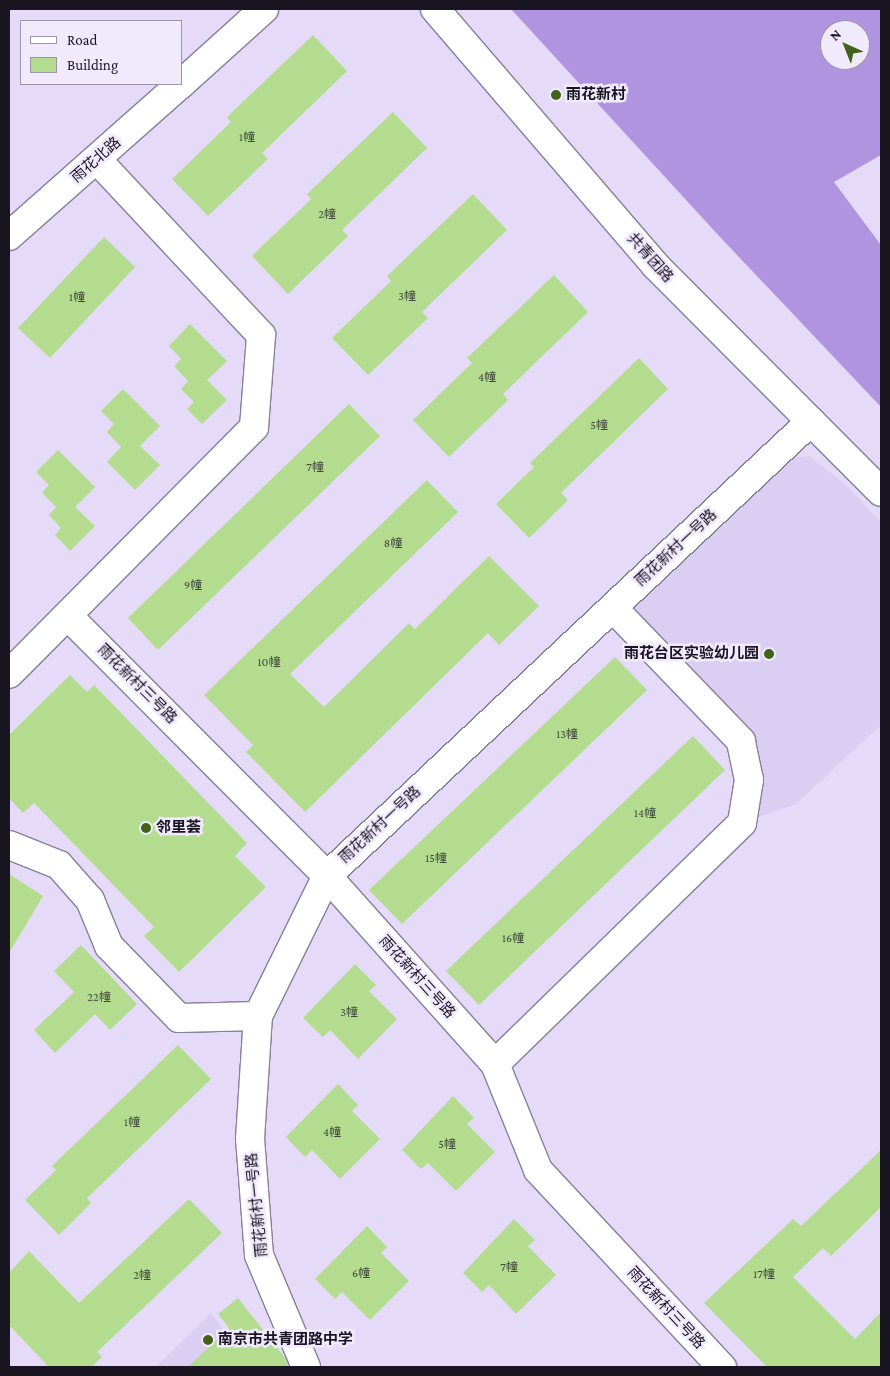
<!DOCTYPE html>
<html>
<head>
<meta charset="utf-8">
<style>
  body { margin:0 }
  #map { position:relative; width:890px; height:1376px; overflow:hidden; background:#e5dbf9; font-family:"Crimson Pro","Noto Sans SC",serif }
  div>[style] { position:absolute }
  .built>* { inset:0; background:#dbcef3 }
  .forest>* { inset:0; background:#b194e0 }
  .building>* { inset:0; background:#b3dc8e }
  .roads { filter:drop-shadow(1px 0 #887f9a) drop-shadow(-1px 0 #887f9a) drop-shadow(0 1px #887f9a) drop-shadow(0 -1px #887f9a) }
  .minor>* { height:28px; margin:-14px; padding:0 14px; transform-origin:14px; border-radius:14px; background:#fff }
  .tertiary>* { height:28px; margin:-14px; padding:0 14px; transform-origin:14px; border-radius:14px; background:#fff }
  .dots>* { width:14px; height:14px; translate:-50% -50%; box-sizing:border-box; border:2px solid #f1eafd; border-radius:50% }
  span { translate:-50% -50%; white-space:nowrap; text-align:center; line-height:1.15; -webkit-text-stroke:5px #f1eafd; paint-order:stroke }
  .number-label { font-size:12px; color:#40473c }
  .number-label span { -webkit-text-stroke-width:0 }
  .poi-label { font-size:15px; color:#191520; font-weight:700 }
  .left { translate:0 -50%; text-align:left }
  .right { translate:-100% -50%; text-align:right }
  .street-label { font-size:15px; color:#191520 }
  .frame { position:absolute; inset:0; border:10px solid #191520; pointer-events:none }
  .legend { position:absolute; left:20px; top:20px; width:162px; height:65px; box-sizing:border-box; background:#f1eafd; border:1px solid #9b95a5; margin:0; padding:6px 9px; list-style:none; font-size:15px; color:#191520 }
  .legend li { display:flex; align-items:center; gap:10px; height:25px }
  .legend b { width:25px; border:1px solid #9b95a5 }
  .north { position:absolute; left:820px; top:20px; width:50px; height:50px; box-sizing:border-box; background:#f1eafd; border:1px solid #9b95a5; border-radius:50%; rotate:316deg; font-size:14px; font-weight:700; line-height:20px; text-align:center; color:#191520 }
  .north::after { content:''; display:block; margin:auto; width:18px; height:22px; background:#416219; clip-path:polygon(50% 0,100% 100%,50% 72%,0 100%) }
</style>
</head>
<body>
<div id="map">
  <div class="built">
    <i style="clip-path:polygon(809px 456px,844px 483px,881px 522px,881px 725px,796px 804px,742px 823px,741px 741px,613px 608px,769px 460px)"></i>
    <i style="clip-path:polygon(211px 1313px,253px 1367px,156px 1367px)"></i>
  </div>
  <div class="forest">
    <i style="clip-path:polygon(evenodd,511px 9px,881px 9px,881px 155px,834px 182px,881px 245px,881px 407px,720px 237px,511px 9px,830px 30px,860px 30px,860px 60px,830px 60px,830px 30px)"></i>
  </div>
  <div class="building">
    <i style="clip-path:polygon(313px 35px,347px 71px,262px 153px,268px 159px,208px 216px,172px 179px,231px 122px,227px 117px)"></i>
    <i style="clip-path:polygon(393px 112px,427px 148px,342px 230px,348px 236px,288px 294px,252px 256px,311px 199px,307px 194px)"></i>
    <i style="clip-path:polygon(473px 194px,507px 230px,422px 312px,428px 318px,368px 375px,332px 338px,391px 281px,387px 276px)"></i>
    <i style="clip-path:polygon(104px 237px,135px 267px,50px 358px,18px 328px)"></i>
    <i style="clip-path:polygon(554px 275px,588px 312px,503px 394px,508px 400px,449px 457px,413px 420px,472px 363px,467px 358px)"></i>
    <i style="clip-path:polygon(190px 324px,227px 361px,207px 380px,227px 400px,202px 424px,187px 409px,194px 402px,181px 389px,188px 381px,174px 366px,181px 359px,169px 346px)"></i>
    <i style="clip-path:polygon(639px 358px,668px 389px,561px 493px,568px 500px,529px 538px,496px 504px,534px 467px,530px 463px)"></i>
    <i style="clip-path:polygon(123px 389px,160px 426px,140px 446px,160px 465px,135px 490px,107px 462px,121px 447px,107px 432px,114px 424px,101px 411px)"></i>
    <i style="clip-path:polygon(349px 404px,380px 436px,158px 650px,128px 618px)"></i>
    <i style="clip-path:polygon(58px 450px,95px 487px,75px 507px,95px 526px,70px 551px,55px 535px,61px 528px,49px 515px,56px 507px,42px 493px,49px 485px,36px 472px)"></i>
    <i style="clip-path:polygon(427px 480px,458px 512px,290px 674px,324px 707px,409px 623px,415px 629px,489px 556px,539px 606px,499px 645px,488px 633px,305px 812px,246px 752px,253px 745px,204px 695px)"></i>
    <i style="clip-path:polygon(615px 657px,647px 690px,402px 924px,369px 890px)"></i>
    <i style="clip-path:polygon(70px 675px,87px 692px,94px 685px,247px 843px,235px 856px,266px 887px,179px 972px,144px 936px,154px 927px,34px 803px,23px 813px,9px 798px,9px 735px)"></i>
    <i style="clip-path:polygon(693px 736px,725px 770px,479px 1005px,446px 971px)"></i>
    <i style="clip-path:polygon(9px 874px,43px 896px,9px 953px)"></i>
    <i style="clip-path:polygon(81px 945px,137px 1004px,110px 1030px,95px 1014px,55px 1053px,34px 1030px,74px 992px,54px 971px)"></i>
    <i style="clip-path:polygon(355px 964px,376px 985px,369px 991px,397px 1019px,358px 1059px,330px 1030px,323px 1037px,303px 1018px)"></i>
    <i style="clip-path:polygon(178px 1045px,211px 1079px,87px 1198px,91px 1203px,59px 1235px,25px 1200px,56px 1170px,52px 1166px)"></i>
    <i style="clip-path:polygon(338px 1084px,358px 1105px,352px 1111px,380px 1139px,340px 1179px,312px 1150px,305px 1157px,286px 1137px)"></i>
    <i style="clip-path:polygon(453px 1096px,474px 1118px,467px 1124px,495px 1152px,456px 1191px,428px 1163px,421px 1169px,402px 1150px)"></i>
    <i style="clip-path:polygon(881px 1150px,881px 1207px,831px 1256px,823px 1248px,793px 1277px,855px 1339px,881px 1312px,881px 1367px,767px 1367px,704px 1303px,793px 1219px,801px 1226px)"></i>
    <i style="clip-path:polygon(189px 1199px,222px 1233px,97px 1352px,102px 1357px,91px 1367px,49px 1367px,9px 1325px,9px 1273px,29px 1251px,79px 1303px)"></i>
    <i style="clip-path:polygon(514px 1219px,535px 1240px,528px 1246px,556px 1275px,516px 1314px,489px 1285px,482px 1292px,463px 1273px)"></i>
    <i style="clip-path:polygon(367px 1226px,387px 1247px,381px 1253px,409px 1281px,370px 1320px,342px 1292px,335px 1299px,315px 1279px)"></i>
    <i style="clip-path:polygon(238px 1298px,286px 1359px,289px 1367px,188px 1367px,229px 1328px,218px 1314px)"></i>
  </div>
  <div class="roads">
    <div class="minor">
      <i style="left:68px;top:616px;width:367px;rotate:45.1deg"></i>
      <i style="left:327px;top:876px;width:252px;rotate:48.2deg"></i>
      <i style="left:495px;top:1064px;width:114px;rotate:67.9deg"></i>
      <i style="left:538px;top:1170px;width:270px;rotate:47deg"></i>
      <i style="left:9px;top:674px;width:348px;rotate:-45.2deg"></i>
      <i style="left:254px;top:427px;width:92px;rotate:-85.6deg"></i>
      <i style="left:261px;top:335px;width:240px;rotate:-133.1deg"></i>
      <i style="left:9px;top:845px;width:54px;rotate:21.8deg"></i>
      <i style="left:59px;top:865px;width:47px;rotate:48.5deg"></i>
      <i style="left:90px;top:900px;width:50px;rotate:67.6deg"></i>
      <i style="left:109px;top:946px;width:100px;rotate:45.8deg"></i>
      <i style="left:179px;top:1018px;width:79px;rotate:-1.5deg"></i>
      <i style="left:495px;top:1064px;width:345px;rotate:-44.3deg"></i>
      <i style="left:742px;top:823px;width:44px;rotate:-80.8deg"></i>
      <i style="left:749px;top:780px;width:40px;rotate:-102deg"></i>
      <i style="left:741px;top:741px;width:185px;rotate:-133.9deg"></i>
      <i style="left:306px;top:1367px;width:121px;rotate:-112.8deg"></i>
      <i style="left:259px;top:1255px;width:116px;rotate:-94.4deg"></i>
      <i style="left:250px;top:1139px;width:123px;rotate:-86.3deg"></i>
      <i style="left:258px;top:1016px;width:156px;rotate:-63.8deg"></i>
      <i style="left:327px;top:876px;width:664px;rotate:-43.23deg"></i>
    </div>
    <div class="tertiary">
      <i style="left:435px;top:9px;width:338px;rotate:49.3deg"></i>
      <i style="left:655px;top:265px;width:320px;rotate:45.1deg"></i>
      <i style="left:181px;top:84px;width:112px;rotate:-42.1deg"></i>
      <i style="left:9px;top:236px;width:230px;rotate:-41.5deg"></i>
    </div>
  </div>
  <div class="dots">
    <i style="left:556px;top:95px;background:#416219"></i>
    <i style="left:769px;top:654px;background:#416219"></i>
    <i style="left:146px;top:828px;background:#416219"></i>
    <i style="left:208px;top:1340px;background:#416219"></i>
  </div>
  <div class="number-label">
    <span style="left:247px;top:138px">1幢</span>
    <span style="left:327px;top:215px">2幢</span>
    <span style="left:407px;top:297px">3幢</span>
    <span style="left:77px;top:298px">1幢</span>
    <span style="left:487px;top:378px">4幢</span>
    <span style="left:599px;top:426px">5幢</span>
    <span style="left:315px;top:468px">7幢</span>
    <span style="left:393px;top:544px">8幢</span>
    <span style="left:193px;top:586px">9幢</span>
    <span style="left:269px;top:663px">10幢</span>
    <span style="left:567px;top:735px">13幢</span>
    <span style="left:645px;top:814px">14幢</span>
    <span style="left:436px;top:859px">15幢</span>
    <span style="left:513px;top:939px">16幢</span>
    <span style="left:99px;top:998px">22幢</span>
    <span style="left:349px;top:1013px">3幢</span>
    <span style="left:132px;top:1123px">1幢</span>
    <span style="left:332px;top:1133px">4幢</span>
    <span style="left:447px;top:1145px">5幢</span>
    <span style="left:509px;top:1268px">7幢</span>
    <span style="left:361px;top:1274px">6幢</span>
    <span style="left:764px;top:1275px">17幢</span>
    <span style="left:142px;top:1276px">2幢</span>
  </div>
  <div class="poi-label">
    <span class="left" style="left:566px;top:95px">雨花新村</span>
    <span class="right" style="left:759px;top:654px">雨花台区实验幼儿园</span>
    <span class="left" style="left:156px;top:828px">邻里荟</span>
    <span class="left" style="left:218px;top:1340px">南京市共青团路中学</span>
  </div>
  <div class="street-label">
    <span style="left:96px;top:160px;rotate:-41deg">雨花北路</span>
    <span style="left:650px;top:258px;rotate:48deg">共青团路</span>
    <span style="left:676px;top:548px;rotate:-43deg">雨花新村一号路</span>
    <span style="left:137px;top:684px;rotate:45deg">雨花新村三号路</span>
    <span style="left:380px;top:825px;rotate:-43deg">雨花新村一号路</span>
    <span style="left:417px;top:977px;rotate:48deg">雨花新村三号路</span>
    <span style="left:257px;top:1205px;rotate:-96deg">雨花新村一号路</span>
    <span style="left:666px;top:1308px;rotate:47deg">雨花新村三号路</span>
  </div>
  <div class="frame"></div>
  <ul class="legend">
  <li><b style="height:6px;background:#fff"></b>Road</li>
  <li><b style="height:14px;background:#b3dc8e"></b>Building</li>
  </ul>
  <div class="north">N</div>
</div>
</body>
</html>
